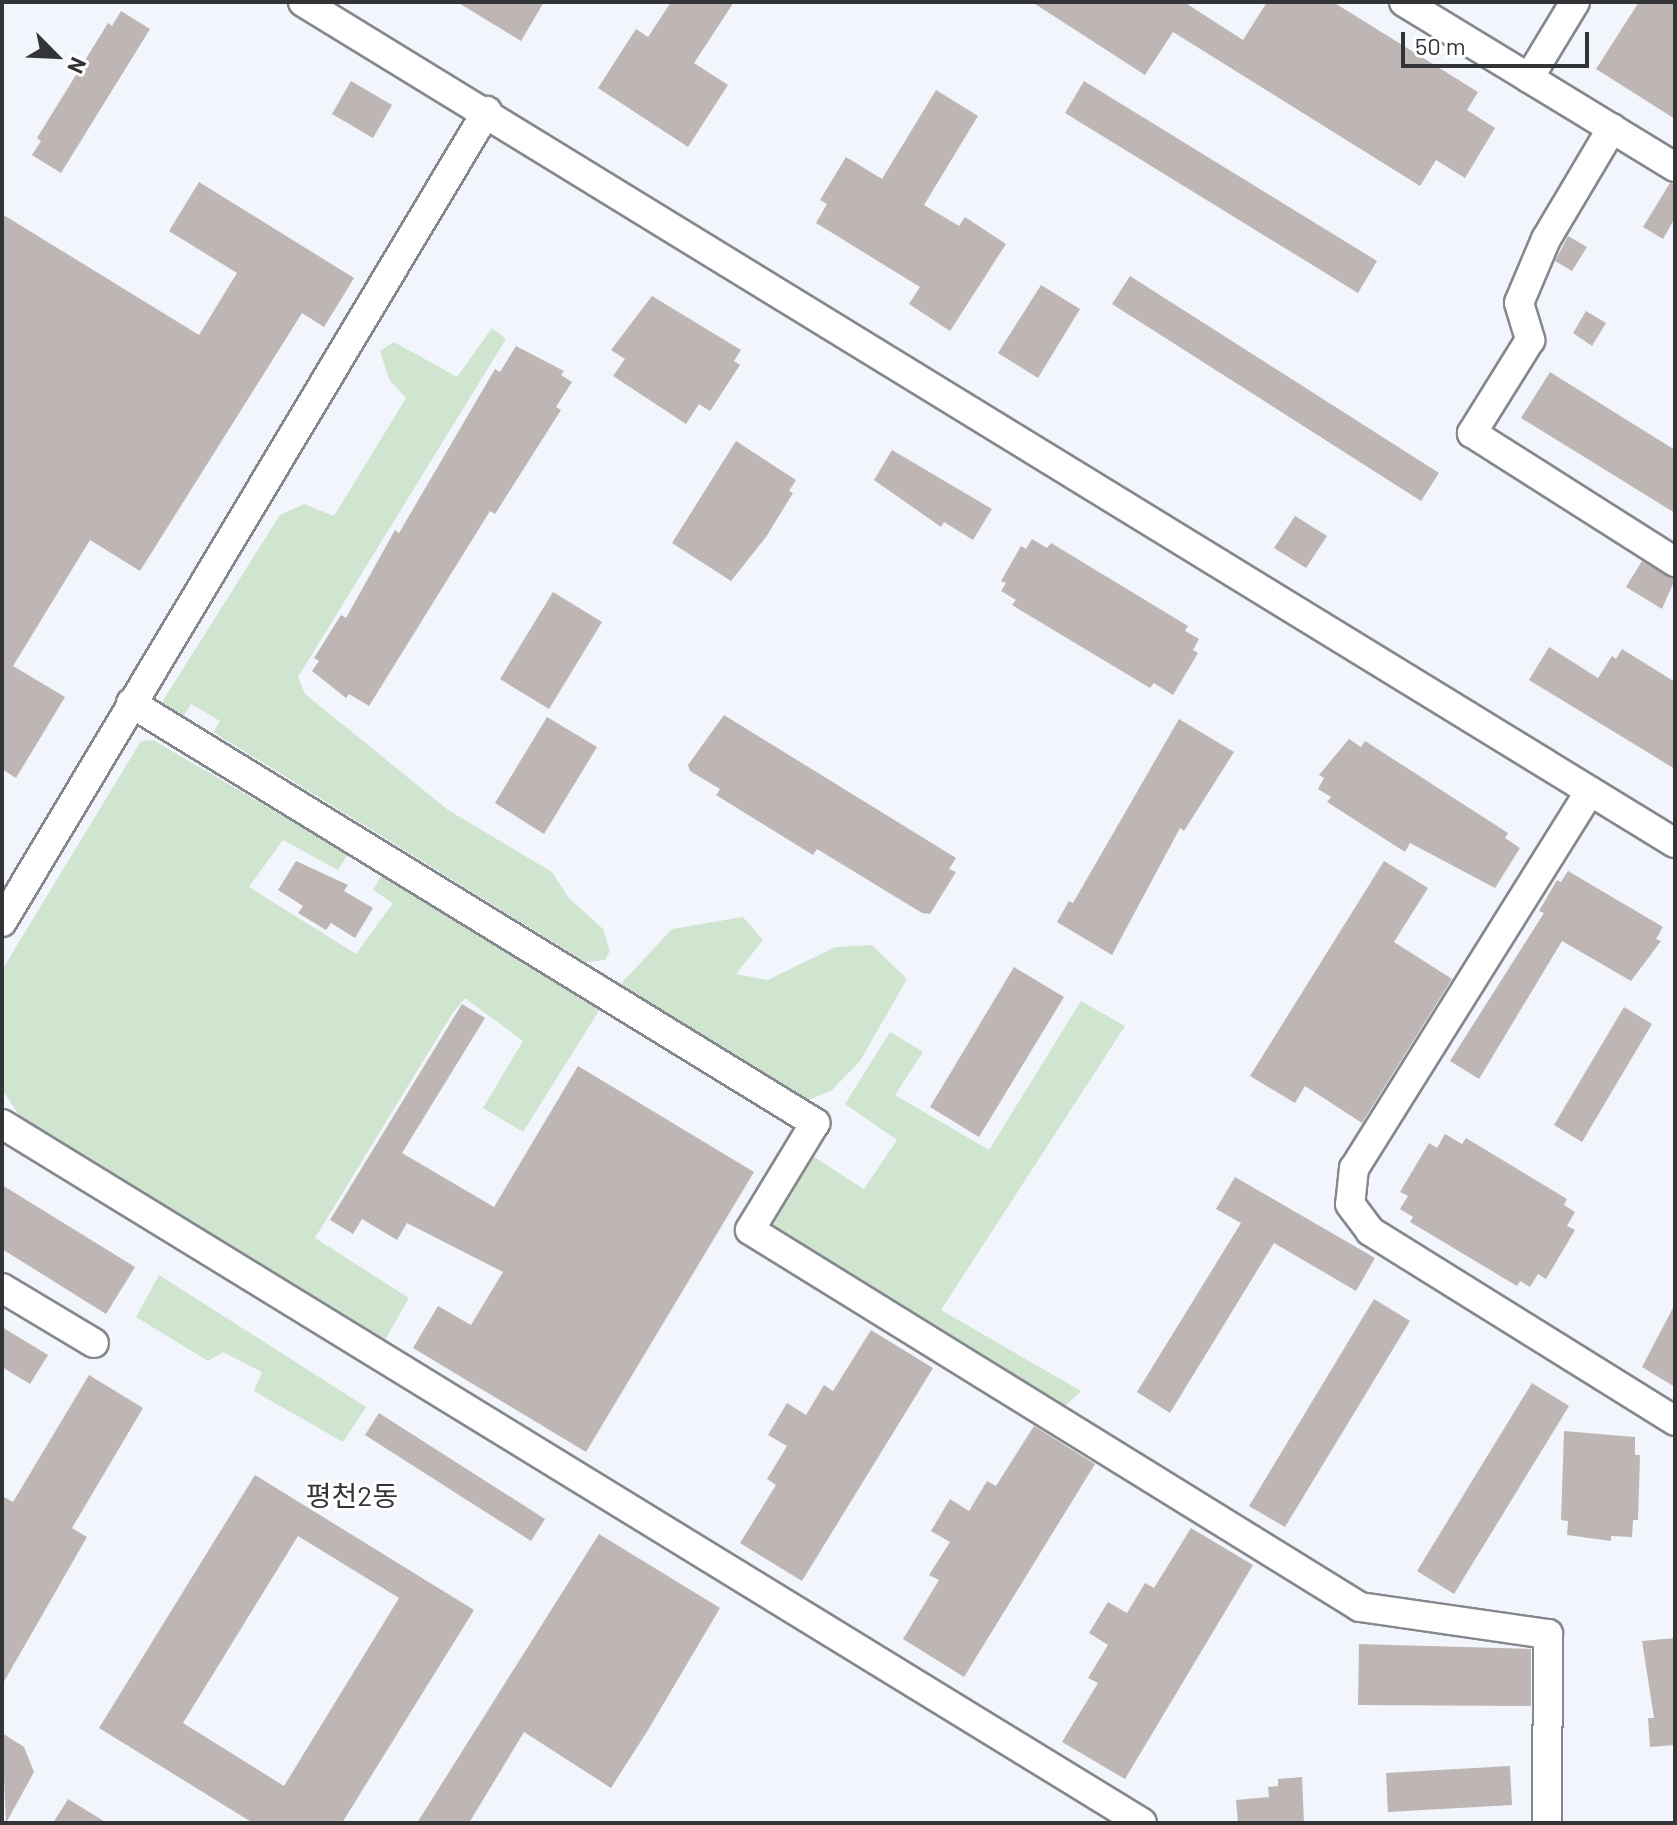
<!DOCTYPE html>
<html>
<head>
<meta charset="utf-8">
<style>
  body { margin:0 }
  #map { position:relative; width:1677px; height:1825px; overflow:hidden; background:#f2f5fb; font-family:Barlow,"Noto Sans KR",sans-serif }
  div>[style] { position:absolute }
  .green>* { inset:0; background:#cfe5d0 }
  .building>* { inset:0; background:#beb6b4 }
  .roads { filter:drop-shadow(2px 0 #86888e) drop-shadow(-2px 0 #86888e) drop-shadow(0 2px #86888e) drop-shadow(0 -2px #86888e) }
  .minor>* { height:28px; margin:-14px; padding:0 14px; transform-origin:14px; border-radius:14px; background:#fff }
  span { translate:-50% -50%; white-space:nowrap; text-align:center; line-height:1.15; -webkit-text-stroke:6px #fff; paint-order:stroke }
  .quarter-label { font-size:28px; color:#333437 }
  .frame { position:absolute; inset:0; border:4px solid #333437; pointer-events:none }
  .north { position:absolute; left:16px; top:16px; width:80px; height:80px; -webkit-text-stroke:6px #fff; paint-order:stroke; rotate:114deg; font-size:22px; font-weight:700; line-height:32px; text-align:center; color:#333437 }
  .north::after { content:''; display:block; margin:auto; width:28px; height:36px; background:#333437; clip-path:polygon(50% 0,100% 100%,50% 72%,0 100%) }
  .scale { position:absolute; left:1401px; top:32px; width:188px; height:36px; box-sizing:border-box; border:4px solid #333437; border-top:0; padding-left:10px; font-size:24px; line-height:28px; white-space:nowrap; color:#333437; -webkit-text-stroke:6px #fff; paint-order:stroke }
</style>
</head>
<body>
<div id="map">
  <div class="green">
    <i style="clip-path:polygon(492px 328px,506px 339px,298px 677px,305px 694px,448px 810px,552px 872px,569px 898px,603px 929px,610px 951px,605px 960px,586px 962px,213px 732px,220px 721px,191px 704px,183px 717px,162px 702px,280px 515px,304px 504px,334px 516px,406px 398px,389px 379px,380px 351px,394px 342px,457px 377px)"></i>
    <i style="clip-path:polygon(153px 740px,348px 854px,338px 870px,283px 840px,249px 887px,356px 954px,393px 903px,373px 890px,382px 874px,600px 1009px,523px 1132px,483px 1108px,523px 1041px,465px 998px,452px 1014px,315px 1238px,409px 1298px,382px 1345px,24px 1123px,2px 1089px,2px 970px,141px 741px)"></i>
    <i style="clip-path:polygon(743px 917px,763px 940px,736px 974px,768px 980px,835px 947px,872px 945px,907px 979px,860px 1061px,831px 1091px,808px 1100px,618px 987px,672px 929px)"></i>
    <i style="clip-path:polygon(1081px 1001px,1125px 1026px,941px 1310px,1081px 1391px,1061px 1410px,768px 1231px,814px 1157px,864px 1189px,897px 1140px,845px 1104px,890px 1032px,923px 1052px,895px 1095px,989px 1150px)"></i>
    <i style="clip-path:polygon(159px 1275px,366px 1407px,343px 1442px,254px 1391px,262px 1372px,223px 1352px,208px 1361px,136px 1317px)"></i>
  </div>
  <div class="building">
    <i style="clip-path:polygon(457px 2px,544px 2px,521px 41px)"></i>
    <i style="clip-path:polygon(671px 2px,734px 2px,694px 63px,728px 85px,688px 147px,598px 88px,636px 29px,648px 37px)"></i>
    <i style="clip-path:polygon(1032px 2px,1184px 2px,1243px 40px,1267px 2px,1333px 2px,1478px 92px,1467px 110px,1495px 128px,1465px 178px,1436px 160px,1420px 186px,1173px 32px,1145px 75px)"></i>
    <i style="clip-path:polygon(1639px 2px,1675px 2px,1675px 119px,1596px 69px)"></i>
    <i style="clip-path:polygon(121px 11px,150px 29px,61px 173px,32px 155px,41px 141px,37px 138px,108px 23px,112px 26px)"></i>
    <i style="clip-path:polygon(351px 81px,392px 105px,373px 138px,332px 114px)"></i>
    <i style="clip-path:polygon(1084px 81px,1377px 261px,1358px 293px,1065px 113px)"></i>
    <i style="clip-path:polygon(936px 90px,978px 116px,924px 205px,959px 226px,965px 217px,1006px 244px,950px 331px,909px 304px,920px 287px,816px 223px,827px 204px,820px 200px,846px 157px,882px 179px)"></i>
    <i style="clip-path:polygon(199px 182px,354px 278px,324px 327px,302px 313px,140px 571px,90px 540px,13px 666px,65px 697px,16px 778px,2px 769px,2px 214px,199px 335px,237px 273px,169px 231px)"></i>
    <i style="clip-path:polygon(1670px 183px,1675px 184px,1675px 218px,1663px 239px,1643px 227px)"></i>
    <i style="clip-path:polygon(1568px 236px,1587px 247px,1572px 271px,1555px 261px)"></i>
    <i style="clip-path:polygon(1130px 276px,1439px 473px,1421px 501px,1112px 304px)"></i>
    <i style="clip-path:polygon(1041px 285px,1080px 309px,1038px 378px,998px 353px)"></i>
    <i style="clip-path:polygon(652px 296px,741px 350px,734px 361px,740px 365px,710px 411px,699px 404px,686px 424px,613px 376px,625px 359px,611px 350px)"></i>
    <i style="clip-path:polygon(1586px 311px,1606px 323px,1592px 346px,1573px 333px)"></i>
    <i style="clip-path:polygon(516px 346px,564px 371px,561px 375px,572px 382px,556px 407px,561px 410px,495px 514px,490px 511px,369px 706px,349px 694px,346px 698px,312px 671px,319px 661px,314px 658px,341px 615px,346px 618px,395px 530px,399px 533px,495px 369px,500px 372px)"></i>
    <i style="clip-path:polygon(1550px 372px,1675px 450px,1675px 513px,1521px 418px)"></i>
    <i style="clip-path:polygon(736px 441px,796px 480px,789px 491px,793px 493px,766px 537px,731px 581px,672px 543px)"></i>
    <i style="clip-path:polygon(892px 450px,992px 509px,973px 540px,944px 522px,941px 527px,874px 480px)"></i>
    <i style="clip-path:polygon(1295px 516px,1327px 536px,1306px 568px,1274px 548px)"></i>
    <i style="clip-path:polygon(1032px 539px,1047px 548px,1051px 543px,1188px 626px,1185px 631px,1199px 639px,1193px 650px,1198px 653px,1173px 695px,1154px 683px,1150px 688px,1012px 605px,1016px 600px,1001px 591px,1006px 583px,1001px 581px,1021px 546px,1026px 549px)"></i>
    <i style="clip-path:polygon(1642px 561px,1675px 579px,1662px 609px,1626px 587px)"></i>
    <i style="clip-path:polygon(553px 592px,602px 622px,549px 709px,500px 679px)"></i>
    <i style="clip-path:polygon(1549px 647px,1598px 678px,1612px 656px,1616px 659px,1622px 649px,1675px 682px,1675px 769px,1529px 680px)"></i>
    <i style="clip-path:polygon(724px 715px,956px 858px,949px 869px,956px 872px,930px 914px,922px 913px,817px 849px,813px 855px,716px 795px,720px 789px,690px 771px,688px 765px)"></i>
    <i style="clip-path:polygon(547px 717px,597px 747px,544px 834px,495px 803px)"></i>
    <i style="clip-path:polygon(1179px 719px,1234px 752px,1184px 831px,1180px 828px,1112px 955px,1057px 922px,1069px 901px,1073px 903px)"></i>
    <i style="clip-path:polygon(1349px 739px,1361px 747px,1365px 741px,1508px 833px,1505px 838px,1520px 848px,1495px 888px,1410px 843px,1405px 852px,1327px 802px,1331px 797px,1318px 789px,1324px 778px,1319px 775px)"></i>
    <i style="clip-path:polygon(296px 861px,348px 885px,344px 891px,373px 908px,355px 938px,331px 923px,326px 930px,298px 913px,303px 906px,278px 890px)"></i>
    <i style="clip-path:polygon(1384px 861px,1428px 888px,1394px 942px,1452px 979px,1362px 1123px,1305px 1086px,1295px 1103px,1250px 1076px)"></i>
    <i style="clip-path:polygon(1568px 871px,1663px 927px,1656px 939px,1661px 941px,1631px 981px,1562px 941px,1479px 1079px,1450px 1061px,1544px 913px,1539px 911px,1557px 880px,1561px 882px)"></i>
    <i style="clip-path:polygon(1014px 967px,1064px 997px,979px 1137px,930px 1107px)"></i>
    <i style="clip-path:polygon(462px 1004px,485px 1018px,402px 1153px,494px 1207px,578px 1066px,754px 1172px,586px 1452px,413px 1348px,438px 1306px,471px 1325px,503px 1272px,407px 1223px,397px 1240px,362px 1219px,353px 1234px,330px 1220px)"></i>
    <i style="clip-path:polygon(1624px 1007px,1652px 1024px,1582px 1142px,1554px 1125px)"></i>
    <i style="clip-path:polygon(1445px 1134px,1462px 1144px,1466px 1138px,1567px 1199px,1564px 1205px,1575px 1212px,1567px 1226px,1575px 1230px,1546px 1279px,1538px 1274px,1530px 1287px,1520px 1281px,1517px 1286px,1410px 1222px,1413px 1217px,1400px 1209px,1408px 1196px,1400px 1192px,1429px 1143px,1437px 1148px)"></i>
    <i style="clip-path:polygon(1235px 1177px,1375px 1258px,1356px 1291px,1274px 1243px,1170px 1413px,1137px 1392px,1241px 1223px,1216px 1209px)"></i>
    <i style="clip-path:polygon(2px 1185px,135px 1267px,106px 1314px,2px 1249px)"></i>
    <i style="clip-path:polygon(1374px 1299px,1410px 1321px,1285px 1527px,1249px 1506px)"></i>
    <i style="clip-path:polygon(1675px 1304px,1675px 1387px,1642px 1367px)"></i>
    <i style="clip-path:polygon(2px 1327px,48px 1355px,30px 1384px,2px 1367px)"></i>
    <i style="clip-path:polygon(871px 1330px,933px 1368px,802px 1581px,740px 1543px,776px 1485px,767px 1479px,787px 1446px,768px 1435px,787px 1403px,806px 1415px,824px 1385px,833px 1391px)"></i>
    <i style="clip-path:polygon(89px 1375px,143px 1408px,72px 1528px,87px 1537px,2px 1685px,2px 1496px,13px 1502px)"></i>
    <i style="clip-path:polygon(1532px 1383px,1569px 1406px,1454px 1594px,1417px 1571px)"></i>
    <i style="clip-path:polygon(379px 1413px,545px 1519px,531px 1541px,365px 1435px)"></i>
    <i style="clip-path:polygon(1034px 1426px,1095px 1464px,964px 1677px,903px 1639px,939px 1580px,929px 1575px,950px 1542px,931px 1531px,950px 1499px,969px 1511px,987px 1481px,996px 1486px)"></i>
    <i style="clip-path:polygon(1564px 1431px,1635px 1437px,1635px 1455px,1640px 1455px,1638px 1520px,1633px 1520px,1632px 1537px,1611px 1536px,1611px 1541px,1567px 1535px,1568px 1521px,1561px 1520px)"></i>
    <i style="clip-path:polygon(evenodd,255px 1475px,474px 1610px,342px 1823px,253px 1823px,99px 1728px,255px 1475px,298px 1536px,399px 1598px,284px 1786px,183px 1723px,298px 1536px)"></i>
    <i style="clip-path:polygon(1191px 1528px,1253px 1565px,1125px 1779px,1062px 1742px,1098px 1683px,1088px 1678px,1108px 1645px,1089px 1633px,1108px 1602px,1127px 1613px,1145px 1583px,1154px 1588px)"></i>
    <i style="clip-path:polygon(599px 1534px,720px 1608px,648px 1730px,611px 1788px,524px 1732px,469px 1823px,417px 1823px)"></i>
    <i style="clip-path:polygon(1675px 1638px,1675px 1745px,1650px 1747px,1648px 1718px,1654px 1718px,1642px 1641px)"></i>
    <i style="clip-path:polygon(1359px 1644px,1531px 1649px,1531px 1706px,1358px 1705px)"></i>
    <i style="clip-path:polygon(2px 1733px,24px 1747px,34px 1772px,6px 1823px)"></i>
    <i style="clip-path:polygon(1510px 1766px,1512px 1805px,1388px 1812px,1386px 1773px)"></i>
    <i style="clip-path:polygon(1302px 1777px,1304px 1823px,1238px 1823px,1236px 1800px,1269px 1797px,1268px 1787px,1278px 1786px,1278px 1779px)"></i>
    <i style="clip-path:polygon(68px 1799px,107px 1823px,53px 1823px)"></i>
  </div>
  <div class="roads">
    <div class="minor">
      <i style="left:303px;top:2px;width:1609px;rotate:31.51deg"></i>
      <i style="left:1404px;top:2px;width:146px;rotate:31.3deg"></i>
      <i style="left:1575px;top:2px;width:89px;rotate:121.2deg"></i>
      <i style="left:1529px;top:78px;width:171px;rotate:31.4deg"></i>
      <i style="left:1612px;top:128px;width:129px;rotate:120.7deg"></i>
      <i style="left:1546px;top:239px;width:69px;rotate:112.9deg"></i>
      <i style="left:1519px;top:303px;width:39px;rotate:73deg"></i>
      <i style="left:1530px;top:340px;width:110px;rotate:121.9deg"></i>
      <i style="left:1472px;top:433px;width:241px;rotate:32.4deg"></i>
      <i style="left:131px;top:703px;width:803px;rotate:31.55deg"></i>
      <i style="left:815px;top:1123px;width:125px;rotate:121.3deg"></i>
      <i style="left:750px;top:1230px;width:717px;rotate:31.72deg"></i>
      <i style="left:1360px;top:1607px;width:190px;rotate:8.2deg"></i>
      <i style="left:1548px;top:1634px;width:189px;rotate:90.3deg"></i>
      <i style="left:1590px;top:791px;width:445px;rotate:122deg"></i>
      <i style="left:1354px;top:1168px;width:36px;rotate:96deg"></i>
      <i style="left:1350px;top:1204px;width:34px;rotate:53deg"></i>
      <i style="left:1370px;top:1231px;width:359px;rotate:31.9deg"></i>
      <i style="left:2px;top:922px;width:945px;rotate:-59.12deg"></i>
      <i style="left:2px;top:1124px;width:1337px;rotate:31.51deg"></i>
      <i style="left:2px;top:1288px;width:107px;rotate:30.9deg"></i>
    </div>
  </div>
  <div class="quarter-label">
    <span style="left:352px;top:1495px">평천2동</span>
  </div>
  <div class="frame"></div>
  <div class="north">N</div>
  <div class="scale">50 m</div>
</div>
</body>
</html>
